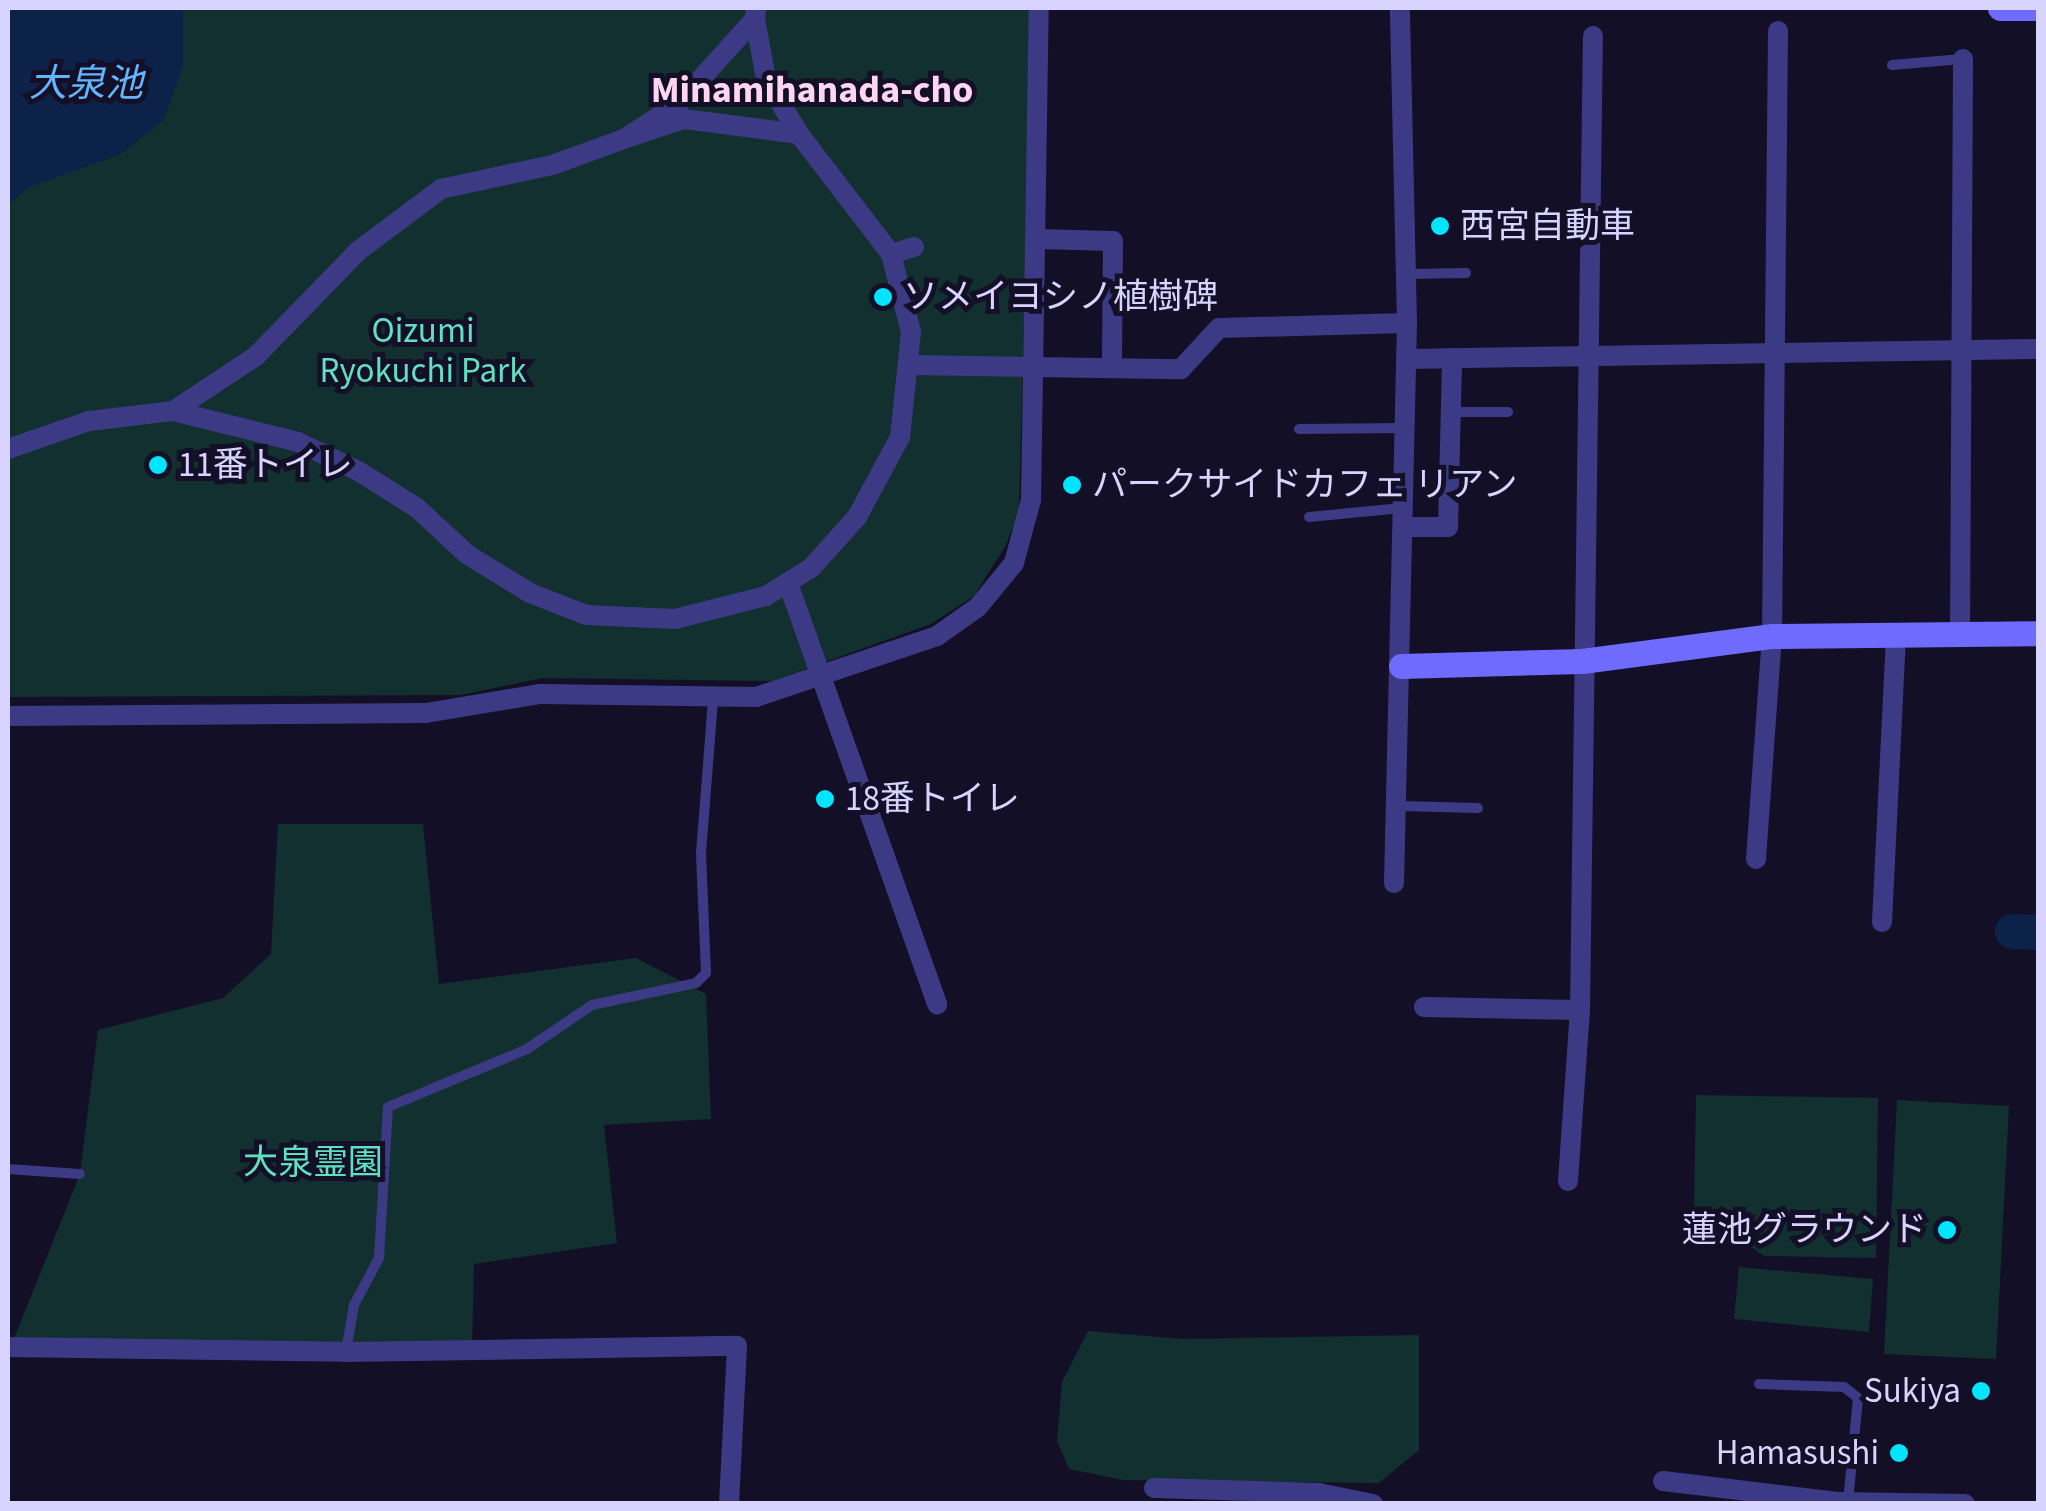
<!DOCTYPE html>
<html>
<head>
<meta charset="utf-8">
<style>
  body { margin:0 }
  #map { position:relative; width:2046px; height:1511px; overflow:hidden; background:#130f26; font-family:"Source Sans 3","Noto Sans JP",sans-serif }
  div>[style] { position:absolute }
  .green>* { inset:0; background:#12302f }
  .water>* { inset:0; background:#0c2248 }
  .river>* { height:35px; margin:-17.5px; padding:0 17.5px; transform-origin:17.5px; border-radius:17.5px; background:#0c2248 }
  .lane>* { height:10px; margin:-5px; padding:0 5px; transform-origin:5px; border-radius:5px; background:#3d3a85 }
  .street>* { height:20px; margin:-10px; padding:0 10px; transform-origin:10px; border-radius:10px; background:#3d3a85 }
  .secondary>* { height:25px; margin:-12.5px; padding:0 12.5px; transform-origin:12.5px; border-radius:12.5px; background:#6f6bff }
  .dots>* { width:28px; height:28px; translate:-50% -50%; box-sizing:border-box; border:5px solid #130f26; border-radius:50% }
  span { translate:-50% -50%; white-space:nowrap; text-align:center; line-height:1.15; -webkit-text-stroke:10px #130f26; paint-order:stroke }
  .poi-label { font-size:35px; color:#d9d4ff }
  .left { translate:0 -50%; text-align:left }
  .right { translate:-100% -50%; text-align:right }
  .park-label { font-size:35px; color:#5fe0c0 }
  .water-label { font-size:38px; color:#62b6ff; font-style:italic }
  .neighbourhood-label { font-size:38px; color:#ffd6f0; font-weight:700 }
  .frame { position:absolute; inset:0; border:10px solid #d9d4ff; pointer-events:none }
</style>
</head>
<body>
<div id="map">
  <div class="green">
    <i style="clip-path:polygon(8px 8px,1032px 8px,1019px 512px,1006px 545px,974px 596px,931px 624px,772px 681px,542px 678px,461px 695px,8px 697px)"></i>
    <i style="clip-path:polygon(278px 824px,423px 824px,439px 984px,636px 958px,706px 994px,711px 1119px,604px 1125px,617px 1243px,474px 1264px,472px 1350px,11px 1346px,80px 1174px,98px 1030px,223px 998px,271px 954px)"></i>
    <i style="clip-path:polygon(1696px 1095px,1878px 1098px,1876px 1258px,1764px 1256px,1694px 1208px)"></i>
    <i style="clip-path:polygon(1897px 1100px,2009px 1106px,1996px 1359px,1884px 1354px)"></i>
    <i style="clip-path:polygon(1739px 1267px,1873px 1279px,1869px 1332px,1734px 1319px)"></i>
    <i style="clip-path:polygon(1088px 1331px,1183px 1339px,1419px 1335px,1419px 1450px,1379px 1483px,1123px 1480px,1069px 1469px,1057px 1441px,1062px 1382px)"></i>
  </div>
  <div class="water">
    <i style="clip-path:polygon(8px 8px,183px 8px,183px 66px,164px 120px,121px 154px,30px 187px,8px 205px)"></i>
  </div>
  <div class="river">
    <i style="left:2012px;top:931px;width:26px;rotate:2deg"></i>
  </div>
  <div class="lane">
    <i style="left:1892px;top:65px;width:70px;rotate:-4.9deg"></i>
    <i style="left:1407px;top:274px;width:59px;rotate:-1deg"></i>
    <i style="left:1451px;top:412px;width:57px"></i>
    <i style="left:1299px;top:429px;width:106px;rotate:-0.5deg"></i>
    <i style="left:1309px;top:517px;width:93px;rotate:-5.5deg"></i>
    <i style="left:1399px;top:806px;width:79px;rotate:1.5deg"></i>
    <i style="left:8px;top:1169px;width:72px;rotate:4deg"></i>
    <i style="left:346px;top:1351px;width:47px;rotate:-80.1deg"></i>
    <i style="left:354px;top:1305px;width:53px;rotate:-62deg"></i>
    <i style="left:379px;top:1258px;width:151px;rotate:-86.6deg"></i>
    <i style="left:388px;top:1107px;width:151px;rotate:-22.6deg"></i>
    <i style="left:527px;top:1049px;width:78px;rotate:-34.1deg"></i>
    <i style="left:592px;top:1005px;width:106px;rotate:-11.9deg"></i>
    <i style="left:696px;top:983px;width:14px;rotate:-45deg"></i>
    <i style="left:706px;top:973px;width:120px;rotate:-92.4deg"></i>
    <i style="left:701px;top:853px;width:154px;rotate:-85.5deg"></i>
    <i style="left:1759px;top:1384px;width:85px;rotate:2deg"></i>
    <i style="left:1844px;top:1387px;width:18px;rotate:38deg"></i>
    <i style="left:1858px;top:1398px;width:104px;rotate:95.5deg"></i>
  </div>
  <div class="street">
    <i style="left:755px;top:19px;width:61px;rotate:79.6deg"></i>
    <i style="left:766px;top:79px;width:64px;rotate:59deg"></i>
    <i style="left:1037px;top:239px;width:76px;rotate:1.5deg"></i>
    <i style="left:1113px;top:241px;width:127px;rotate:90.5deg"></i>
    <i style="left:891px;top:254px;width:24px;rotate:-17deg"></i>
    <i style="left:1406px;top:359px;width:632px;rotate:-0.91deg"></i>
    <i style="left:912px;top:365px;width:269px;rotate:0.9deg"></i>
    <i style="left:1181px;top:369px;width:56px;rotate:-47.2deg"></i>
    <i style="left:1219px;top:328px;width:188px;rotate:-1.5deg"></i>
    <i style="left:173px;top:411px;width:100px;rotate:-33.5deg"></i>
    <i style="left:256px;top:356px;width:146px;rotate:-45.8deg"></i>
    <i style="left:358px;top:251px;width:104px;rotate:-36.8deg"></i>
    <i style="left:441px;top:189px;width:114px;rotate:-12.2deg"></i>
    <i style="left:552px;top:165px;width:77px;rotate:-19.9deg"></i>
    <i style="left:624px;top:139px;width:66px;rotate:-33.2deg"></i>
    <i style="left:679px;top:103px;width:113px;rotate:-47.9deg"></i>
    <i style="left:755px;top:19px;width:11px;rotate:-85deg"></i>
    <i style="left:8px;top:449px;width:86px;rotate:-19.1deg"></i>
    <i style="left:89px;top:421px;width:85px;rotate:-6.8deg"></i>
    <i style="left:173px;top:411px;width:129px;rotate:13.9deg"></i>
    <i style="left:298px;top:442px;width:69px;rotate:25.8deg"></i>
    <i style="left:360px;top:472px;width:67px;rotate:32.3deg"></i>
    <i style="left:417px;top:508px;width:69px;rotate:42.7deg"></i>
    <i style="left:468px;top:555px;width:73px;rotate:31.5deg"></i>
    <i style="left:530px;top:593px;width:60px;rotate:21.4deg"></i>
    <i style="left:586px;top:615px;width:89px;rotate:2.6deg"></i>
    <i style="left:675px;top:619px;width:94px;rotate:-14.2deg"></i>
    <i style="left:766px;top:596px;width:53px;rotate:-31.9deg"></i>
    <i style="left:811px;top:568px;width:69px;rotate:-48deg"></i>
    <i style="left:857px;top:517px;width:91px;rotate:-61.7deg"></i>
    <i style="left:900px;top:437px;width:106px;rotate:-84deg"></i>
    <i style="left:911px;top:332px;width:81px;rotate:-104.4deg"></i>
    <i style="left:891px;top:254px;width:151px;rotate:-127.5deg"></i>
    <i style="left:799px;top:134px;width:117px;rotate:-172.6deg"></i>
    <i style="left:683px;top:119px;width:62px;rotate:161.3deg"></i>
    <i style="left:1404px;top:527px;width:44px"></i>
    <i style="left:1448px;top:527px;width:169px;rotate:-88.6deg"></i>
    <i style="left:788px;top:583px;width:447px;rotate:70.5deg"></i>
    <i style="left:1960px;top:634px;width:575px;rotate:-89.7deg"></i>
    <i style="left:8px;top:716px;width:418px;rotate:-0.4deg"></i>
    <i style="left:426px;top:713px;width:116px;rotate:-9.5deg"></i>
    <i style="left:540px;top:694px;width:216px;rotate:0.8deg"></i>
    <i style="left:756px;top:697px;width:191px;rotate:-18.6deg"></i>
    <i style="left:937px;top:636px;width:50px;rotate:-35.3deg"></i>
    <i style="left:978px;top:607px;width:57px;rotate:-50.7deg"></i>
    <i style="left:1014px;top:563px;width:65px;rotate:-74.9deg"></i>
    <i style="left:1031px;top:500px;width:492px;rotate:-89.1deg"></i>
    <i style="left:1756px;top:859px;width:224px;rotate:-85.9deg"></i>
    <i style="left:1772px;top:636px;width:605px;rotate:-89.43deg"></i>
    <i style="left:1394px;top:883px;width:560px;rotate:-88.67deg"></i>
    <i style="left:1407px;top:323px;width:315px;rotate:-91.3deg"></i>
    <i style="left:1882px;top:922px;width:287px;rotate:-87.2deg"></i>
    <i style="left:1424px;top:1007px;width:156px;rotate:1.1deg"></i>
    <i style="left:1580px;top:1010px;width:974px;rotate:-89.24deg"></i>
    <i style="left:1568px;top:1181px;width:171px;rotate:-86deg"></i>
    <i style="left:8px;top:1347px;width:338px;rotate:0.8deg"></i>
    <i style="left:346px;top:1352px;width:391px;rotate:-0.9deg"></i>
    <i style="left:737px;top:1346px;width:158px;rotate:92.9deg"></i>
    <i style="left:1663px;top:1481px;width:176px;rotate:6.8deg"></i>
    <i style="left:1838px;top:1502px;width:127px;rotate:0.9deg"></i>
    <i style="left:1154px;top:1488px;width:165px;rotate:1.7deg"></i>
    <i style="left:1319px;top:1493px;width:55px;rotate:11.5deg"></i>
  </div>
  <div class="secondary">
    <i style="left:2000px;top:8px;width:38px"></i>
    <i style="left:1401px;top:666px;width:181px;rotate:-1.6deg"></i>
    <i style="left:1582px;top:661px;width:192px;rotate:-7.5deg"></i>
    <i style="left:1772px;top:636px;width:266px;rotate:-0.6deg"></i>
  </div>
  <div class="dots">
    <i style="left:1440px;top:226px;background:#00e5ff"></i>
    <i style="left:883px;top:297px;background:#00e5ff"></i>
    <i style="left:158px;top:465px;background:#00e5ff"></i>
    <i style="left:1072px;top:485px;background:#00e5ff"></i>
    <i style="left:825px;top:799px;background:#00e5ff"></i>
    <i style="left:1947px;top:1230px;background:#00e5ff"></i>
    <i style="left:1981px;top:1391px;background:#00e5ff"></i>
    <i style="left:1899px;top:1453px;background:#00e5ff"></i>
  </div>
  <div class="poi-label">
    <span class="left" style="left:1460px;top:226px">西宮自動車</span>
    <span class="left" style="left:903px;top:297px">ソメイヨシノ植樹碑</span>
    <span class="left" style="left:178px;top:465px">11番トイレ</span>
    <span class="left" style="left:1092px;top:485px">パークサイドカフェ リアン</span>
    <span class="left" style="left:845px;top:799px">18番トイレ</span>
    <span class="right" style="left:1927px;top:1230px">蓮池グラウンド</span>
    <span class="right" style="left:1961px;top:1391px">Sukiya</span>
    <span class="right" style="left:1879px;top:1453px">Hamasushi</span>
  </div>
  <div class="park-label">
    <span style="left:423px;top:351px">Oizumi<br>Ryokuchi Park</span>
    <span style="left:313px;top:1163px">大泉霊園</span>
  </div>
  <div class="water-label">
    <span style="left:86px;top:85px">大泉池</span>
  </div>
  <div class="neighbourhood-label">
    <span style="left:812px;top:91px">Minamihanada-cho</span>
  </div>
  <div class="frame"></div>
</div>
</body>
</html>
